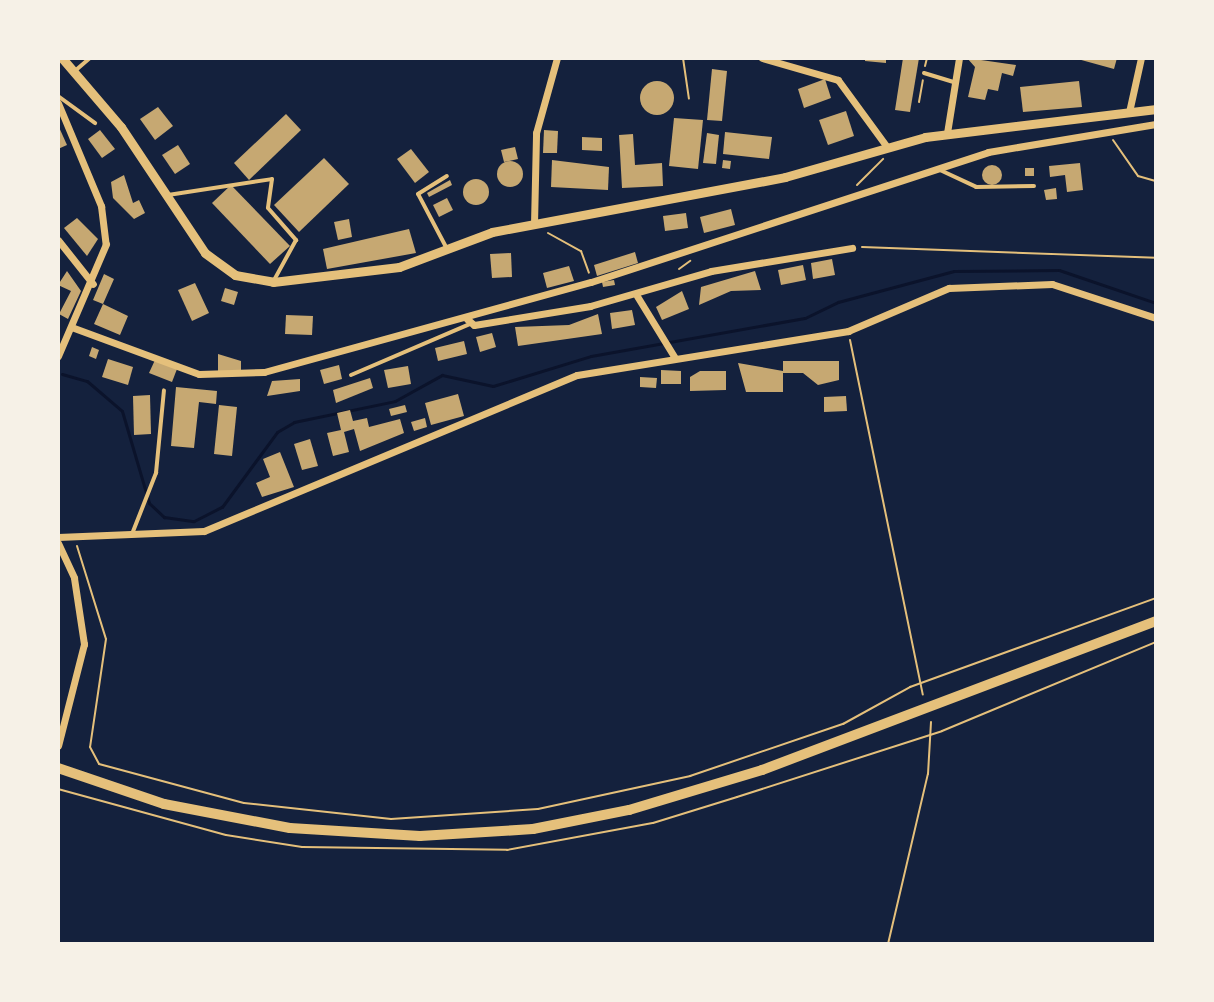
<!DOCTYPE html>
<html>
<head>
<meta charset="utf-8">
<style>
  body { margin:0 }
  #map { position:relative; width:1214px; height:1002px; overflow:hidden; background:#14213d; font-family:"Public Sans",sans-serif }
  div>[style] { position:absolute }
  .stream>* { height:3px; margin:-1.5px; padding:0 1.5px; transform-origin:1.5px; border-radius:1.5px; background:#0b132b }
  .building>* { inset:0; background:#c6a872 }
  .round { border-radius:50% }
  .path>* { height:2px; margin:-1px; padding:0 1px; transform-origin:1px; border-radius:1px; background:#e5c07b }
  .service>* { height:4px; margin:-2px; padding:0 2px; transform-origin:2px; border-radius:2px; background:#e5c07b }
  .minor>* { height:7px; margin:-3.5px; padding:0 3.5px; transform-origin:3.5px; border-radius:3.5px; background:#e5c07b }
  .tertiary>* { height:9px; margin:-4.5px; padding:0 4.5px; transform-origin:4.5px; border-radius:4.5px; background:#e5c07b }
  .secondary>* { height:10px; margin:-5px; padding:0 5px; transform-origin:5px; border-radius:5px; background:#e5c07b }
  span { translate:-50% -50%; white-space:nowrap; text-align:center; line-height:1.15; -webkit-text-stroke:6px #f6f1e7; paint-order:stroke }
  .frame { position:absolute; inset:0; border:60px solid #f6f1e7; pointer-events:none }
</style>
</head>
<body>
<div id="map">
  <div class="stream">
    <i style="left:62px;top:374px;width:26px;rotate:16deg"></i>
    <i style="left:87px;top:381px;width:46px;rotate:40.6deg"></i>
    <i style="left:122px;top:411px;width:96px;rotate:73.6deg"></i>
    <i style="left:149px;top:503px;width:21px;rotate:43deg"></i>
    <i style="left:164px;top:517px;width:30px;rotate:8deg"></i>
    <i style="left:194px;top:521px;width:31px;rotate:-27deg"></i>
    <i style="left:222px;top:507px;width:93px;rotate:-53.7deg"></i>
    <i style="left:277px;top:432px;width:20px;rotate:-30deg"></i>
    <i style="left:294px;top:422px;width:103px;rotate:-11.7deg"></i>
    <i style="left:395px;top:401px;width:54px;rotate:-29deg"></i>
    <i style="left:442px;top:375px;width:52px;rotate:12.2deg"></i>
    <i style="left:493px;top:386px;width:102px;rotate:-17deg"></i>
    <i style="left:591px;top:356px;width:217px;rotate:-10.1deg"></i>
    <i style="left:805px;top:318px;width:37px;rotate:-26deg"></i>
    <i style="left:838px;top:302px;width:120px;rotate:-15deg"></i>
    <i style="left:954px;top:271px;width:105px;rotate:-0.5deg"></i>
    <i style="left:1059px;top:270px;width:102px;rotate:18.8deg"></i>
  </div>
  <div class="building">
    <i style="clip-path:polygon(865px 58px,886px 58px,886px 63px,865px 61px)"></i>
    <i style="clip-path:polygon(903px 58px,919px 58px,910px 112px,895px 110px)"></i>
    <i style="clip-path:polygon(967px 58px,1016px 65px,1013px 76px,1002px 73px,998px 91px,988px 89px,985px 100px,968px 97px,975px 67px)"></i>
    <i style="clip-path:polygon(1074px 58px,1117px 58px,1114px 69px)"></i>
    <i style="clip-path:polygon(712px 69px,727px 71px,722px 121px,707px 120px)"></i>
    <i style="clip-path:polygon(825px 79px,831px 98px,804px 108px,798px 89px)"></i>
    <i style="clip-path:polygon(1079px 81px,1082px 107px,1023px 112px,1020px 87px)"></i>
    <i class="round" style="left:640px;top:81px;width:34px;height:34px"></i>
    <i style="clip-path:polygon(158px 107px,173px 126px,155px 140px,140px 119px)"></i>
    <i style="clip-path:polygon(846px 111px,854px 136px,828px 145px,819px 120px)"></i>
    <i style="clip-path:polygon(286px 114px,301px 130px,249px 180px,234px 163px)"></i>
    <i style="clip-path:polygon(674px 118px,703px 120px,698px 169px,669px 166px)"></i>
    <i style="clip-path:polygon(58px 125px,67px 145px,58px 149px)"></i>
    <i style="clip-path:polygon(100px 130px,115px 149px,102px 158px,88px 139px)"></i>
    <i style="clip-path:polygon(544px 130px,558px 131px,557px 153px,543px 153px)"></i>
    <i style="clip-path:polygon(725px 132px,772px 137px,769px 159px,723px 154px)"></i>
    <i style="clip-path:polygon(707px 133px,719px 135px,716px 164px,703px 163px)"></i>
    <i style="clip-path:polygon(633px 134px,635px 165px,662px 163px,663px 186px,622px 188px,619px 135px)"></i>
    <i style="clip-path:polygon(582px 137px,602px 138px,602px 151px,582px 150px)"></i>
    <i style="clip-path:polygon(178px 145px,190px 164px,175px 174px,162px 155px)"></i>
    <i style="clip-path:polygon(515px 147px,518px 159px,504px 162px,501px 150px)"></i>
    <i style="clip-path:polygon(411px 149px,429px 172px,415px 183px,397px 159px)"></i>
    <i style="clip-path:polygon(324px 158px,349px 184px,299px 232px,274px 205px)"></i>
    <i style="clip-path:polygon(552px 160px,609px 167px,608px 190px,551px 187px)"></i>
    <i style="clip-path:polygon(723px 160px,731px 161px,730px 169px,722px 168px)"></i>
    <i class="round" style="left:497px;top:161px;width:26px;height:26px"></i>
    <i style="clip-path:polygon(1080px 163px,1083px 190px,1067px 192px,1065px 175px,1050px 177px,1049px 166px)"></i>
    <i class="round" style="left:982px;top:165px;width:20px;height:20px"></i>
    <i style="clip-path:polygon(1025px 168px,1034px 168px,1034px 176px,1025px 176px)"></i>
    <i style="clip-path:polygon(124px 175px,133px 203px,139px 200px,145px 213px,134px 219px,113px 198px,111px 182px)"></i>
    <i class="round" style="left:463px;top:179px;width:26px;height:26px"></i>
    <i style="clip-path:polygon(450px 180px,452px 185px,429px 197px,427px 193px)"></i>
    <i style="clip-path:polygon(231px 185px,290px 246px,270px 264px,212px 203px)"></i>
    <i style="clip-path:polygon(1056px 188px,1057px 199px,1046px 200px,1044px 190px)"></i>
    <i style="clip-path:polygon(447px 198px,453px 210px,439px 217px,433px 205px)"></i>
    <i style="clip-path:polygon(731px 209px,735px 225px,704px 233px,700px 217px)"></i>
    <i style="clip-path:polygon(686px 213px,688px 228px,665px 231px,663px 216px)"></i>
    <i style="clip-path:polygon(77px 218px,98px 239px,87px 256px,64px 228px)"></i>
    <i style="clip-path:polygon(349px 219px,352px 237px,338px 240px,334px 222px)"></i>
    <i style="clip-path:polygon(409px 229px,416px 253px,327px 269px,323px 249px)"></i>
    <i style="clip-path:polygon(635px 252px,638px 263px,597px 276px,594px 265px)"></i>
    <i style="clip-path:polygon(511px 253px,512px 277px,492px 278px,490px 254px)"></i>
    <i style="clip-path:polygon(832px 259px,835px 275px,813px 279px,811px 263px)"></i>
    <i style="clip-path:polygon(803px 265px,806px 280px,781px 285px,778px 270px)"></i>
    <i style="clip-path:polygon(569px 266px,574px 281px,547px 288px,543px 273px)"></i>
    <i style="clip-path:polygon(67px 271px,81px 291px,68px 319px,59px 314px,71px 291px,58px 285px)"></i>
    <i style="clip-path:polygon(755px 271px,761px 290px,731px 291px,699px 305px,701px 287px)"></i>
    <i style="clip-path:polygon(104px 274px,114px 279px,103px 304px,128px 316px,120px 335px,94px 324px,103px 304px,93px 300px)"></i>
    <i style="clip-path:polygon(614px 280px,615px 285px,603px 287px,602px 282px)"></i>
    <i style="clip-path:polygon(195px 283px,209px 313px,192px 321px,178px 290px)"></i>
    <i style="clip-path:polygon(225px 288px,238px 292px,234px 305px,221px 301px)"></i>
    <i style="clip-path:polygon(682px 291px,689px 309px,662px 320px,656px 307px)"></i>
    <i style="clip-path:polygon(632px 310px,635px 325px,612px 329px,610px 313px)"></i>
    <i style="clip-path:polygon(598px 314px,602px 334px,518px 346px,515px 327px,569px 325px)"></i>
    <i style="clip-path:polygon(286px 315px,313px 316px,312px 335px,285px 334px)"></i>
    <i style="clip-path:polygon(492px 333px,496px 347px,480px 352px,476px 337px)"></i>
    <i style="clip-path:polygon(464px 341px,467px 354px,438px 361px,435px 348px)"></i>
    <i style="clip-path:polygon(92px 347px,99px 350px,96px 359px,89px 356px)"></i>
    <i style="clip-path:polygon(218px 354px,241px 361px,241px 371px,218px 372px)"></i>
    <i style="clip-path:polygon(108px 359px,133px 367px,128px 385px,102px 377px)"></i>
    <i style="clip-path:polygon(155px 360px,177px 369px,172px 382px,149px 373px)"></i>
    <i style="clip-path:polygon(783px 361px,839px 361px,839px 380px,818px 385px,803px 373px,783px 373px,783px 392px,746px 392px,738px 363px,783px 371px)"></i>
    <i style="clip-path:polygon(339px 365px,342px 379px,324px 384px,320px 370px)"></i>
    <i style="clip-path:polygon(408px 366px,411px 384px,388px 388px,384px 370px)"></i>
    <i style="clip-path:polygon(661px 370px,681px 371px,681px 384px,661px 384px)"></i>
    <i style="clip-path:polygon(700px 371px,726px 371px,726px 390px,690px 391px,690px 377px)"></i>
    <i style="clip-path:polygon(640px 377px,657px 378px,656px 388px,640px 387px)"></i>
    <i style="clip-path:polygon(370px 378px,373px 388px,336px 403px,333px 390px)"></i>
    <i style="clip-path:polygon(300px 379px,300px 391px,267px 396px,272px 381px)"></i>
    <i style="clip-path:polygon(176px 387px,217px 391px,216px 404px,199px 402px,194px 448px,171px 446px)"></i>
    <i style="clip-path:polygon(458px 394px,464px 416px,431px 425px,425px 403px)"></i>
    <i style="clip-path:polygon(150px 395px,151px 434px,134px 435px,133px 396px)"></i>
    <i style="clip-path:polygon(846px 396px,847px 411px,824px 412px,824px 397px)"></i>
    <i style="clip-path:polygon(219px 405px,237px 407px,232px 456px,214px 454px)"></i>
    <i style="clip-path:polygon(405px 405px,407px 412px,391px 416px,389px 409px)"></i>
    <i style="clip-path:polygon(350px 410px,353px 421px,367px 418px,369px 427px,400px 419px,404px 433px,360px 451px,354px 429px,344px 432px,349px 452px,333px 456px,327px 433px,341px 430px,337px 413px)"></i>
    <i style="clip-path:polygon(425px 418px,427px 427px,414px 431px,411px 422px)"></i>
    <i style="clip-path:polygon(310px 439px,318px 466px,302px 470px,294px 444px)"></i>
    <i style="clip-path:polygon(280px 452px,294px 487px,262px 497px,256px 483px,270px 477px,263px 459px)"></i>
  </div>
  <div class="path">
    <i style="left:683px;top:58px;width:41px;rotate:81.7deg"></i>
    <i style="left:925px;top:66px;width:8px;rotate:-76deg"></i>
    <i style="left:919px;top:102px;width:22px;rotate:-80deg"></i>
    <i style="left:1113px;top:140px;width:44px;rotate:55.2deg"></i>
    <i style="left:1138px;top:176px;width:19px;rotate:16deg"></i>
    <i style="left:857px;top:185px;width:37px;rotate:-45deg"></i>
    <i style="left:548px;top:233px;width:38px;rotate:29deg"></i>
    <i style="left:581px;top:251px;width:23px;rotate:70deg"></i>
    <i style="left:862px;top:247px;width:294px;rotate:2.1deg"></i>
    <i style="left:679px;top:269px;width:14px;rotate:-36deg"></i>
    <i style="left:850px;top:340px;width:362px;rotate:78.4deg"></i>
    <i style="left:77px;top:546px;width:97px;rotate:72.7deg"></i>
    <i style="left:106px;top:639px;width:109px;rotate:98.4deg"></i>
    <i style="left:90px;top:747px;width:19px;rotate:62deg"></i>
    <i style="left:99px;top:764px;width:150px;rotate:15.1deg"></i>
    <i style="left:244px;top:803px;width:148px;rotate:6.2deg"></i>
    <i style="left:391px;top:819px;width:147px;rotate:-3.9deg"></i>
    <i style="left:538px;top:809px;width:156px;rotate:-12.2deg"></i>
    <i style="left:690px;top:776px;width:162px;rotate:-18.8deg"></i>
    <i style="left:843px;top:724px;width:77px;rotate:-28.9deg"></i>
    <i style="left:910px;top:687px;width:262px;rotate:-19.9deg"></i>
    <i style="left:58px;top:789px;width:174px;rotate:15.3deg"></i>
    <i style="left:226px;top:835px;width:77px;rotate:9deg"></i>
    <i style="left:302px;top:847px;width:205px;rotate:0.8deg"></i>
    <i style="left:507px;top:850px;width:148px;rotate:-10.5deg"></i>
    <i style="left:653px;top:823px;width:88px;rotate:-17.2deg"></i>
    <i style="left:737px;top:797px;width:215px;rotate:-17.8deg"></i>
    <i style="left:942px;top:731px;width:232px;rotate:-22.6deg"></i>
    <i style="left:888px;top:944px;width:175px;rotate:-76.8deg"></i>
    <i style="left:928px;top:774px;width:52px;rotate:-86.7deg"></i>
  </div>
  <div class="service">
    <i style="left:76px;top:70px;width:18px;rotate:-41deg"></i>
    <i style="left:924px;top:73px;width:30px;rotate:17deg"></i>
    <i style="left:58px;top:96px;width:46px;rotate:36.1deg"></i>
    <i style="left:940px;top:170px;width:40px;rotate:25deg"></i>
    <i style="left:976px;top:187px;width:58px;rotate:-1deg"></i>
    <i style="left:168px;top:195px;width:105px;rotate:-8.7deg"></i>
    <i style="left:272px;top:179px;width:29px;rotate:98deg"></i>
    <i style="left:268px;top:208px;width:43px;rotate:48.8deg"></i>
    <i style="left:296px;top:240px;width:48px;rotate:118.7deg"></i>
    <i style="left:446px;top:247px;width:60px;rotate:-117.8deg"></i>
    <i style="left:418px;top:194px;width:34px;rotate:-32deg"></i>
    <i style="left:351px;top:375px;width:129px;rotate:-23.2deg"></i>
    <i style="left:132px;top:534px;width:66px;rotate:-68.5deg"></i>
    <i style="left:156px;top:473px;width:83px;rotate:-84.5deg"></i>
  </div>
  <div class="minor">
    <i style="left:762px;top:58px;width:79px;rotate:16.1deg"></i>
    <i style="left:838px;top:80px;width:83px;rotate:53.8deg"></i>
    <i style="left:58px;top:103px;width:112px;rotate:67.3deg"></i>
    <i style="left:101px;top:206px;width:38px;rotate:83deg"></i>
    <i style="left:106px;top:244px;width:122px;rotate:113.2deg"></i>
    <i style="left:1129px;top:112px;width:55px;rotate:-77.5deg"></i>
    <i style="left:947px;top:133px;width:76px;rotate:-80.9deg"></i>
    <i style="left:534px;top:224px;width:91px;rotate:-88.7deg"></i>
    <i style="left:536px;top:133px;width:78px;rotate:-74.4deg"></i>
    <i style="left:58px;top:240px;width:56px;rotate:51.5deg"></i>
    <i style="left:637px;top:296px;width:73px;rotate:58.5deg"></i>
    <i style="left:467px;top:319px;width:9px;rotate:41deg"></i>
    <i style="left:474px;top:325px;width:118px;rotate:-9.3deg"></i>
    <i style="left:590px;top:306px;width:126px;rotate:-16.1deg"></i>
    <i style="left:711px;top:271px;width:143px;rotate:-9.3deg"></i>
    <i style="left:74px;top:328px;width:133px;rotate:20.2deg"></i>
    <i style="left:199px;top:374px;width:65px;rotate:-1.8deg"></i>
    <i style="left:264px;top:372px;width:339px;rotate:-15.4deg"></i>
    <i style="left:591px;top:282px;width:418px;rotate:-18.1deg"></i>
    <i style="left:988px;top:152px;width:170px;rotate:-9.5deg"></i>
    <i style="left:58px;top:537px;width:146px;rotate:-2.4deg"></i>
    <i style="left:204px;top:531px;width:404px;rotate:-22.7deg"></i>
    <i style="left:577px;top:375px;width:275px;rotate:-9.2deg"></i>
    <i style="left:848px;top:331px;width:110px;rotate:-23.1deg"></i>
    <i style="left:949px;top:288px;width:103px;rotate:-2.2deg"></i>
    <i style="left:1052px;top:284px;width:109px;rotate:18.1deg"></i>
    <i style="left:58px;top:543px;width:38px;rotate:65deg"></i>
    <i style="left:74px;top:578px;width:67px;rotate:81.4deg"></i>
    <i style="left:84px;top:644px;width:105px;rotate:104.3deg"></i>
  </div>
  <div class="tertiary">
    <i style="left:62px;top:58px;width:91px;rotate:49.5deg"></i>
    <i style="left:121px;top:127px;width:151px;rotate:56.3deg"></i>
    <i style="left:205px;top:253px;width:37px;rotate:36deg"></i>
    <i style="left:235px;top:275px;width:39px;rotate:10deg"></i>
    <i style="left:273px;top:282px;width:127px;rotate:-6.8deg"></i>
    <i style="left:399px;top:267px;width:99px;rotate:-20.6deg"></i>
    <i style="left:492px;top:232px;width:298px;rotate:-10.6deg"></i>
    <i style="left:785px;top:177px;width:146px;rotate:-15.9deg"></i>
    <i style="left:925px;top:137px;width:233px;rotate:-6.9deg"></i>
  </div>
  <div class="secondary">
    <i style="left:58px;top:768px;width:112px;rotate:18.8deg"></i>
    <i style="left:164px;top:804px;width:128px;rotate:10.8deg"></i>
    <i style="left:290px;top:828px;width:130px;rotate:3.5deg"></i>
    <i style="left:420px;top:836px;width:113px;rotate:-3.5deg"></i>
    <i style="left:533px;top:829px;width:98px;rotate:-11.2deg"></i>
    <i style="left:629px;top:810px;width:139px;rotate:-16.7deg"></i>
    <i style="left:762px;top:770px;width:421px;rotate:-20.7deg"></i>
  </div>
  <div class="frame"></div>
</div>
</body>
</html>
